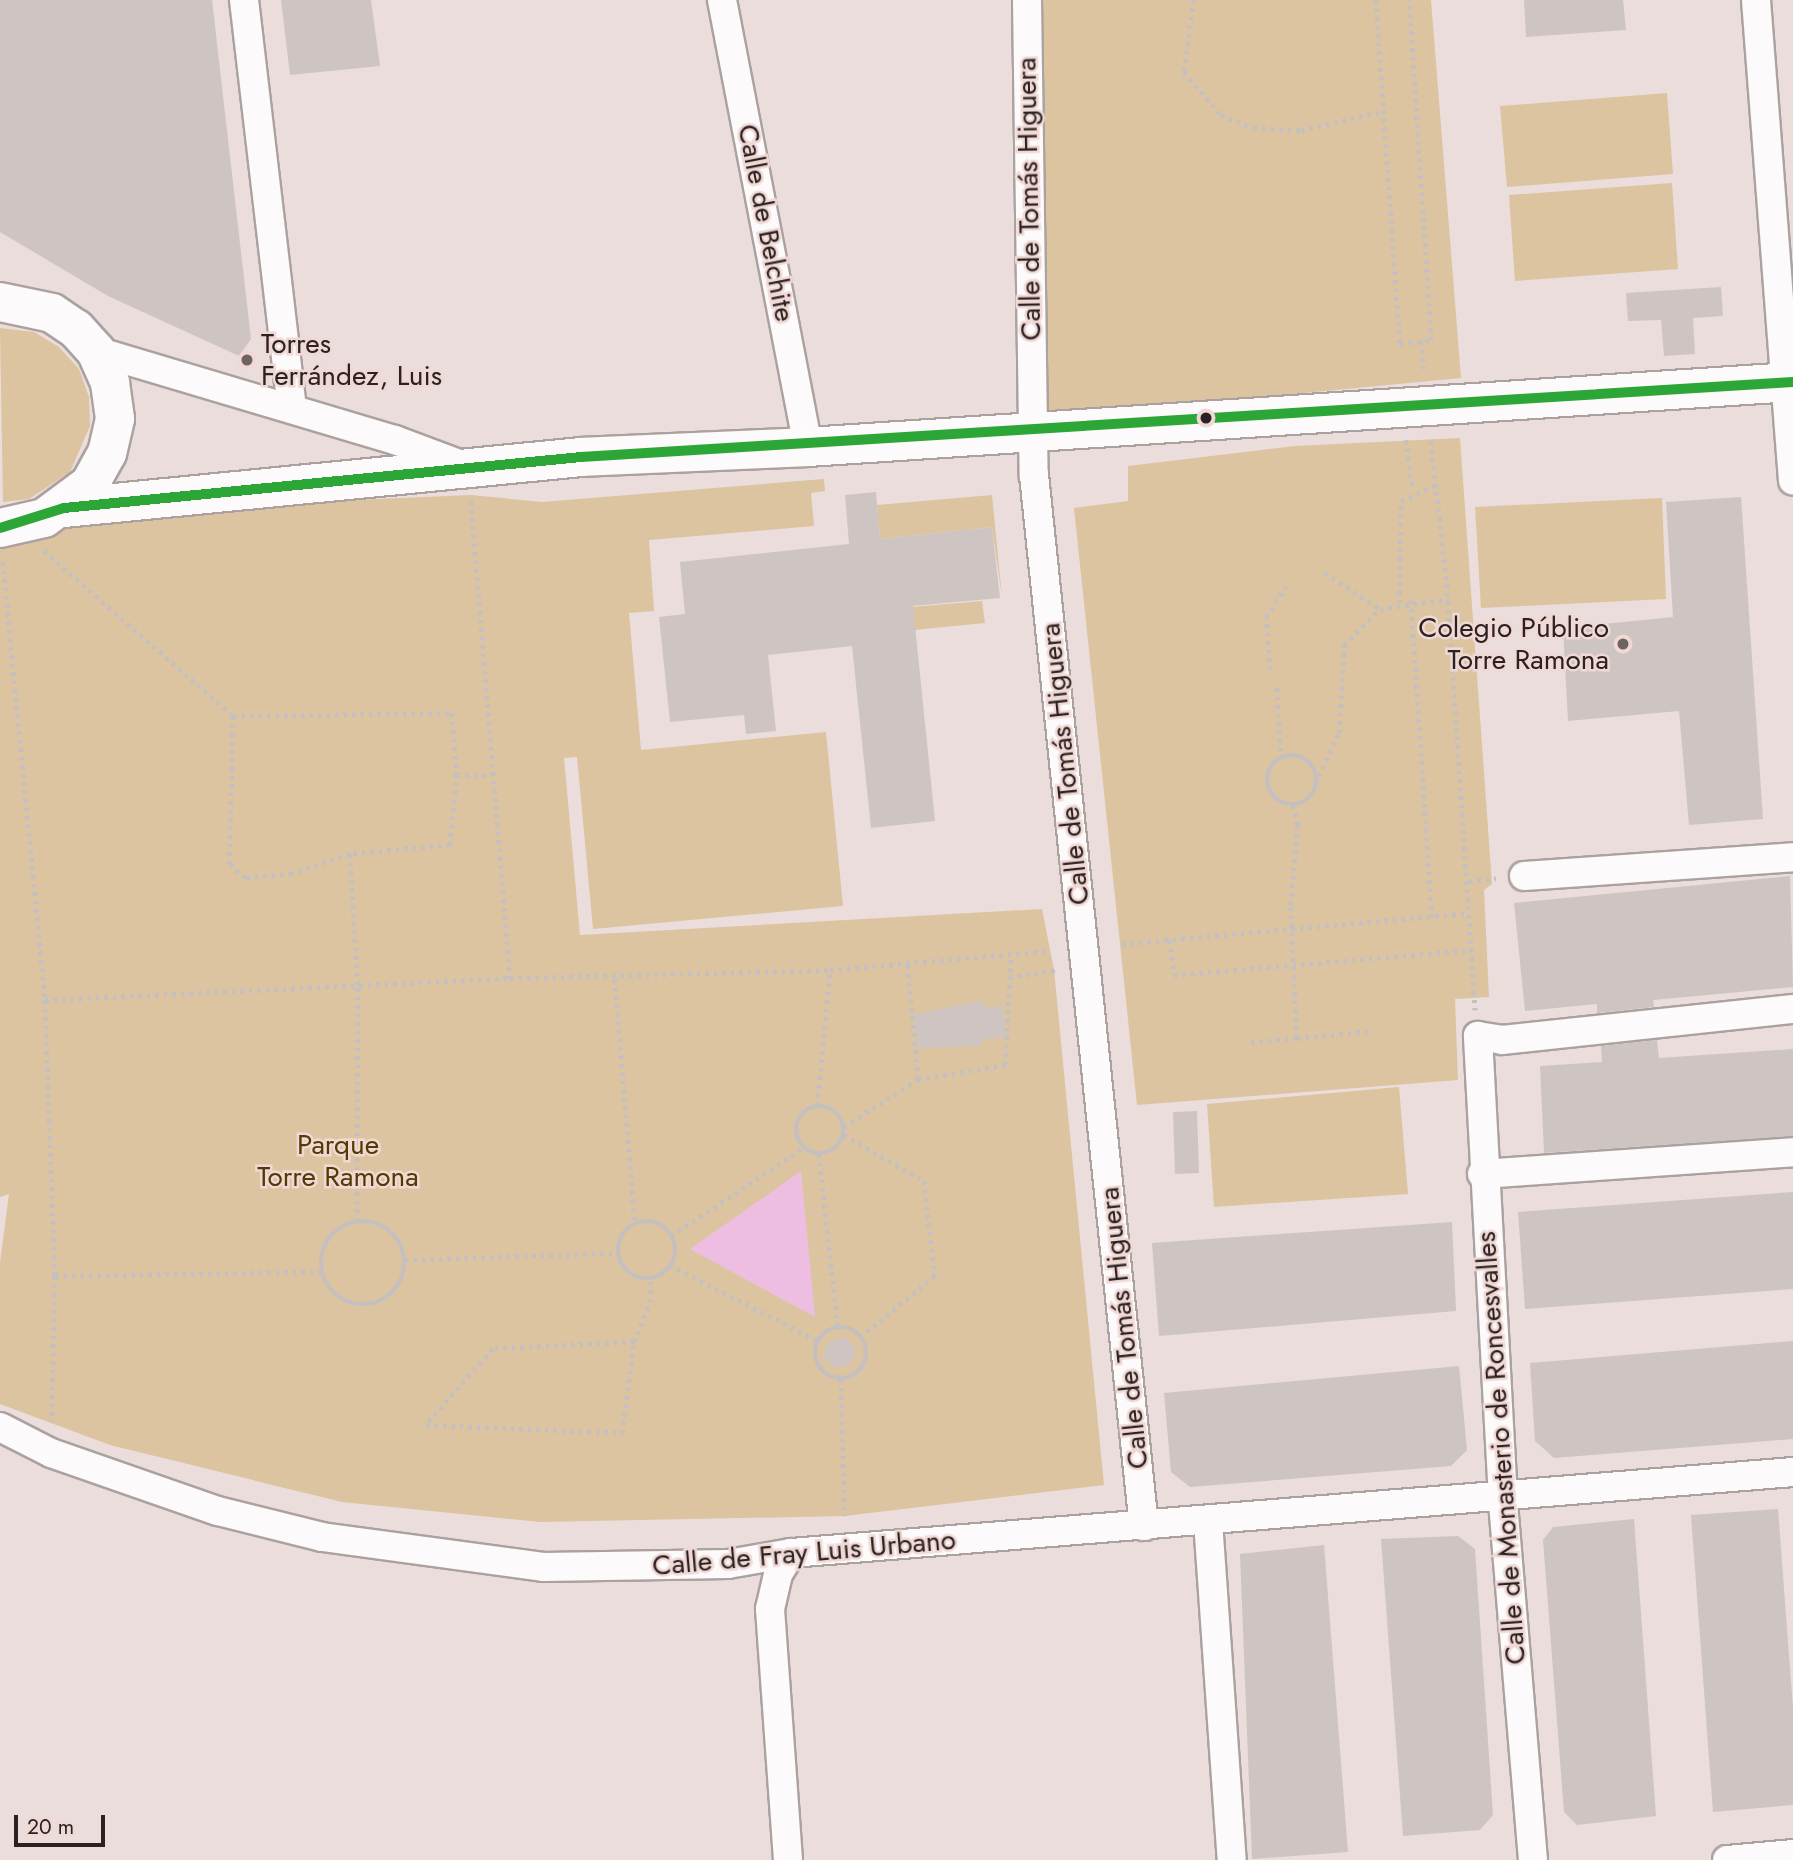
<!DOCTYPE html>
<html>
<head>
<meta charset="utf-8">
<style>
  body { margin:0 }
  #map { position:relative; width:1793px; height:1860px; overflow:hidden; background:#eadddb; font-family:Jost,sans-serif }
  div>[style] { position:absolute }
  .green>* { inset:0; background:#dcc4a1 }
  .water>* { inset:0; background:#edbee1 }
  .building>* { inset:0; background:#cec5c2 }
  .path>* { height:4.5px; margin-top:-2.25px; transform-origin:0; background:repeating-linear-gradient(90deg,#c4c0bf 0 3.5px,transparent 0 8.5px) }
  .path>.ring { margin:-2.25px; padding:0; box-sizing:content-box; background:none; border:4.5px solid #c4c0bf; border-radius:50% }
  .roads { filter:drop-shadow(2px 0 #aba2a0) drop-shadow(-2px 0 #aba2a0) drop-shadow(0 2px #aba2a0) drop-shadow(0 -2px #aba2a0) }
  .street>* { height:28px; margin:-14px; padding:0 14px; transform-origin:14px; border-radius:14px; background:#fcfafa }
  .secondary>* { height:38px; margin:-19px; padding:0 19px; transform-origin:19px; border-radius:19px; background:#fcfafa }
  .bus-1>* { height:10px; margin:-5px; padding:0 5px; transform-origin:5px; border-radius:5px; background:#2ca737 }
  .dots>* { width:19px; height:19px; translate:-50% -50%; box-sizing:border-box; border:4px solid #f0d8d5; border-radius:50% }
  span { translate:-50% -50%; white-space:nowrap; text-align:center; line-height:1.15; -webkit-text-stroke:5px #f0d8d5; paint-order:stroke }
  .street-label { font-size:28px; color:#2a2120 }
  .poi-label { font-size:28px; color:#2a2120 }
  .left { translate:0 -50%; text-align:left }
  .right { translate:-100% -50%; text-align:right }
  .park-label { font-size:28px; color:#523a00 }
  .scale { position:absolute; left:14px; top:1815px; width:91px; height:32px; box-sizing:border-box; border:4px solid #2a2120; border-top:0; padding-left:9px; font-size:21px; line-height:24px; white-space:nowrap; color:#2a2120; -webkit-text-stroke:5px #f0d8d5; paint-order:stroke }
</style>
</head>
<body>
<div id="map">
  <div class="green">
    <i style="clip-path:polygon(1043px 0,1431px 0,1461px 378px,1045px 418px)"></i>
    <i style="clip-path:polygon(1667px 93px,1673px 174px,1507px 187px,1500px 106px)"></i>
    <i style="clip-path:polygon(1672px 183px,1678px 269px,1515px 281px,1509px 195px)"></i>
    <i style="clip-path:polygon(0 328px,34px 332px,59px 347px,79px 369px,89px 397px,90px 426px,70px 472px,29px 499px,3px 502px)"></i>
    <i style="clip-path:polygon(1460px 438px,1492px 884px,1484px 890px,1489px 997px,1455px 999px,1458px 1080px,1137px 1105px,1074px 508px,1128px 501px,1128px 466px,1295px 446px)"></i>
    <i style="clip-path:polygon(824px 479px,825px 491px,811px 493px,814px 526px,649px 540px,654px 611px,629px 613px,641px 750px,826px 732px,843px 906px,593px 929px,577px 757px,564px 758px,580px 935px,1042px 909px,1054px 970px,1104px 1485px,845px 1516px,540px 1522px,342px 1502px,110px 1445px,0 1404px,0 1262px,9px 1194px,0 1197px,0 537px,236px 505px,471px 495px,542px 502px)"></i>
    <i style="clip-path:polygon(992px 495px,1002px 597px,992px 527px,880px 539px,877px 505px)"></i>
    <i style="clip-path:polygon(1662px 498px,1666px 599px,1481px 608px,1475px 507px)"></i>
    <i style="clip-path:polygon(982px 601px,985px 623px,914px 630px,912px 607px)"></i>
    <i style="clip-path:polygon(1399px 1087px,1408px 1194px,1214px 1207px,1207px 1104px)"></i>
  </div>
  <div class="water">
    <i style="clip-path:polygon(801px 1171px,815px 1317px,690px 1249px)"></i>
  </div>
  <div class="building">
    <i style="clip-path:polygon(0 0,212px 0,251px 339px,239px 356px,108px 296px,0 232px)"></i>
    <i style="clip-path:polygon(281px 0,371px 0,380px 66px,290px 75px)"></i>
    <i style="clip-path:polygon(1524px 0,1623px 0,1626px 30px,1526px 37px)"></i>
    <i style="clip-path:polygon(1721px 287px,1723px 316px,1693px 318px,1695px 354px,1664px 356px,1661px 320px,1628px 321px,1626px 293px)"></i>
    <i style="clip-path:polygon(876px 492px,880px 539px,992px 527px,1000px 598px,913px 606px,935px 821px,871px 828px,852px 646px,768px 655px,776px 731px,746px 734px,744px 715px,670px 722px,659px 617px,685px 614px,680px 562px,849px 544px,845px 495px)"></i>
    <i style="clip-path:polygon(1741px 497px,1763px 819px,1689px 825px,1679px 711px,1568px 721px,1563px 628px,1673px 617px,1666px 502px)"></i>
    <i style="clip-path:polygon(1790px 876px,1793px 987px,1653px 1000px,1654px 1007px,1597px 1013px,1597px 1004px,1525px 1011px,1514px 903px)"></i>
    <i style="clip-path:polygon(983px 1000px,984px 1008px,1003px 1006px,1006px 1037px,985px 1039px,978px 1046px,918px 1048px,913px 1015px)"></i>
    <i style="clip-path:polygon(1657px 1040px,1659px 1058px,1793px 1049px,1793px 1136px,1544px 1153px,1540px 1066px,1602px 1062px,1601px 1046px)"></i>
    <i style="clip-path:polygon(1197px 1111px,1199px 1173px,1175px 1174px,1173px 1112px)"></i>
    <i style="clip-path:polygon(1793px 1192px,1793px 1289px,1525px 1309px,1518px 1212px)"></i>
    <i style="clip-path:polygon(1452px 1222px,1456px 1311px,1159px 1336px,1152px 1243px)"></i>
    <i style="clip-path:polygon(847px 1338px,856px 1350px,851px 1364px,834px 1368px,823px 1355px,830px 1341px)"></i>
    <i style="clip-path:polygon(1793px 1341px,1793px 1439px,1554px 1458px,1535px 1441px,1530px 1363px)"></i>
    <i style="clip-path:polygon(1459px 1366px,1467px 1450px,1451px 1466px,1190px 1487px,1171px 1472px,1164px 1393px)"></i>
    <i style="clip-path:polygon(1778px 1509px,1793px 1708px,1793px 1805px,1713px 1812px,1691px 1515px)"></i>
    <i style="clip-path:polygon(1634px 1519px,1656px 1816px,1577px 1825px,1564px 1812px,1543px 1540px,1553px 1527px)"></i>
    <i style="clip-path:polygon(1458px 1536px,1475px 1549px,1493px 1815px,1480px 1830px,1403px 1836px,1381px 1539px)"></i>
    <i style="clip-path:polygon(1324px 1545px,1348px 1852px,1252px 1859px,1240px 1554px)"></i>
  </div>
  <div class="path">
    <i style="left:1194px;top:0;width:73px;rotate:97.9deg"></i>
    <i style="left:1184px;top:72px;width:57px;rotate:49.3deg"></i>
    <i style="left:1221px;top:115px;width:35px;rotate:22deg"></i>
    <i style="left:1254px;top:128px;width:47px;rotate:2.4deg"></i>
    <i style="left:1301px;top:130px;width:84px;rotate:-13deg"></i>
    <i style="left:1376px;top:0;width:345px;rotate:86deg"></i>
    <i style="left:1400px;top:344px;width:31px;rotate:-7deg"></i>
    <i style="left:1431px;top:340px;width:341px;rotate:-93.7deg"></i>
    <i style="left:1421px;top:341px;width:28px;rotate:84deg"></i>
    <i style="left:1406px;top:440px;width:51px;rotate:82.2deg"></i>
    <i style="left:1431px;top:441px;width:144px;rotate:83.6deg"></i>
    <i style="left:1447px;top:584px;width:427px;rotate:86.2deg"></i>
    <i style="left:471px;top:501px;width:479px;rotate:85.3deg"></i>
    <i style="left:44px;top:551px;width:251px;rotate:41.1deg"></i>
    <i style="left:3px;top:562px;width:440px;rotate:84.5deg"></i>
    <i style="left:45px;top:1000px;width:276px;rotate:87.9deg"></i>
    <i style="left:55px;top:1276px;width:146px;rotate:91.2deg"></i>
    <i style="left:1325px;top:573px;width:66px;rotate:33.2deg"></i>
    <i style="left:1411px;top:600px;width:317px;rotate:86.2deg"></i>
    <i style="left:1399px;top:603px;width:102px;rotate:-88.9deg"></i>
    <i style="left:1401px;top:501px;width:38px;rotate:-25deg"></i>
    <i style="left:1270px;top:670px;width:53px;rotate:-94.3deg"></i>
    <i style="left:1266px;top:617px;width:37px;rotate:-57deg"></i>
    <i style="left:1277px;top:688px;width:69px;rotate:86.7deg"></i>
    <i class="ring" style="left:1267px;top:755px;width:45.5px;height:45.5px"></i>
    <i style="left:457px;top:774px;width:71px;rotate:95.6deg"></i>
    <i style="left:450px;top:845px;width:100px;rotate:174.9deg"></i>
    <i style="left:350px;top:854px;width:61px;rotate:161deg"></i>
    <i style="left:292px;top:874px;width:47px;rotate:175.1deg"></i>
    <i style="left:245px;top:878px;width:21px;rotate:-139deg"></i>
    <i style="left:229px;top:864px;width:148px;rotate:-88.5deg"></i>
    <i style="left:233px;top:716px;width:219px;rotate:-0.8deg"></i>
    <i style="left:452px;top:713px;width:61px;rotate:85.3deg"></i>
    <i style="left:457px;top:774px;width:35px;rotate:3deg"></i>
    <i style="left:1315px;top:784px;width:56px;rotate:-64.8deg"></i>
    <i style="left:1339px;top:733px;width:88px;rotate:-86.7deg"></i>
    <i style="left:1344px;top:645px;width:51px;rotate:-45deg"></i>
    <i style="left:1380px;top:609px;width:69px;rotate:-8.4deg"></i>
    <i style="left:1293px;top:805px;width:21px;rotate:76deg"></i>
    <i style="left:1298px;top:825px;width:82px;rotate:94.9deg"></i>
    <i style="left:1291px;top:907px;width:131px;rotate:87.4deg"></i>
    <i style="left:1297px;top:1038px;width:76px;rotate:-5.3deg"></i>
    <i style="left:350px;top:854px;width:134px;rotate:86.6deg"></i>
    <i style="left:358px;top:988px;width:233px;rotate:90.2deg"></i>
    <i style="left:1469px;top:881px;width:27px;rotate:-6deg"></i>
    <i style="left:1170px;top:940px;width:35px;rotate:83deg"></i>
    <i style="left:1174px;top:975px;width:298px;rotate:-4.8deg"></i>
    <i style="left:1122px;top:944px;width:348px;rotate:-5.1deg"></i>
    <i style="left:1009px;top:977px;width:47px;rotate:-8.7deg"></i>
    <i style="left:615px;top:979px;width:245px;rotate:85.3deg"></i>
    <i style="left:45px;top:1000px;width:466px;rotate:-2.7deg"></i>
    <i style="left:510px;top:978px;width:320px;rotate:-1.4deg"></i>
    <i style="left:830px;top:970px;width:218px;rotate:-5deg"></i>
    <i style="left:1251px;top:1042px;width:46px;rotate:-5deg"></i>
    <i style="left:918px;top:1079px;width:88px;rotate:-9.1deg"></i>
    <i style="left:1005px;top:1065px;width:110px;rotate:-86.9deg"></i>
    <i style="left:817px;top:1105px;width:136px;rotate:-84.5deg"></i>
    <i class="ring" style="left:796px;top:1106px;width:43.5px;height:43.5px"></i>
    <i style="left:844px;top:1127px;width:88px;rotate:-33deg"></i>
    <i style="left:918px;top:1079px;width:116px;rotate:-95.5deg"></i>
    <i style="left:844px;top:1135px;width:92px;rotate:29.9deg"></i>
    <i style="left:924px;top:1181px;width:96px;rotate:83.4deg"></i>
    <i style="left:935px;top:1276px;width:96px;rotate:140.5deg"></i>
    <i style="left:819px;top:1154px;width:174px;rotate:83.7deg"></i>
    <i class="ring" style="left:321px;top:1221px;width:79.5px;height:79.5px"></i>
    <i class="ring" style="left:618px;top:1221px;width:53.5px;height:53.5px"></i>
    <i style="left:671px;top:1236px;width:159px;rotate:-33.7deg"></i>
    <i style="left:405px;top:1260px;width:213px;rotate:-1.9deg"></i>
    <i style="left:670px;top:1265px;width:166px;rotate:27.2deg"></i>
    <i style="left:55px;top:1276px;width:267px;rotate:-0.9deg"></i>
    <i class="ring" style="left:815px;top:1327px;width:47.5px;height:47.5px"></i>
    <i style="left:634px;top:1342px;width:141px;rotate:177.2deg"></i>
    <i style="left:493px;top:1349px;width:101px;rotate:131.4deg"></i>
    <i style="left:426px;top:1425px;width:196px;rotate:2.3deg"></i>
    <i style="left:622px;top:1433px;width:92px;rotate:-82.5deg"></i>
    <i style="left:634px;top:1342px;width:43px;rotate:-68.2deg"></i>
    <i style="left:650px;top:1302px;width:24px;rotate:-88deg"></i>
    <i style="left:841px;top:1379px;width:137px;rotate:88.3deg"></i>
  </div>
  <div class="roads">
    <div class="street">
      <i style="left:244px;top:0;width:411px;rotate:83.3deg"></i>
      <i style="left:722px;top:0;width:455px;rotate:79.1deg"></i>
      <i style="left:1027px;top:0;width:475px;rotate:89.2deg"></i>
      <i style="left:1034px;top:475px;width:1057px;rotate:84.03deg"></i>
      <i style="left:1756px;top:0;width:482px;rotate:85.6deg"></i>
      <i style="left:96px;top:351px;width:312px;rotate:16.6deg"></i>
      <i style="left:395px;top:440px;width:74px;rotate:20.6deg"></i>
      <i style="left:1524px;top:876px;width:270px;rotate:-4deg"></i>
      <i style="left:1482px;top:1174px;width:312px;rotate:-4deg"></i>
      <i style="left:0;top:1427px;width:57px;rotate:27deg"></i>
      <i style="left:51px;top:1453px;width:177px;rotate:19.2deg"></i>
      <i style="left:218px;top:1511px;width:107px;rotate:14deg"></i>
      <i style="left:322px;top:1537px;width:223px;rotate:7.7deg"></i>
      <i style="left:543px;top:1567px;width:185px;rotate:-0.9deg"></i>
      <i style="left:728px;top:1564px;width:64px;rotate:-9.9deg"></i>
      <i style="left:791px;top:1553px;width:1005px;rotate:-4.62deg"></i>
      <i style="left:1208px;top:1521px;width:340px;rotate:86deg"></i>
      <i style="left:788px;top:1860px;width:252px;rotate:-94.1deg"></i>
      <i style="left:770px;top:1609px;width:36px;rotate:-77deg"></i>
      <i style="left:778px;top:1574px;width:25px;rotate:-58deg"></i>
      <i style="left:1533px;top:1860px;width:362px;rotate:-94.8deg"></i>
      <i style="left:1503px;top:1499px;width:464px;rotate:-93.1deg"></i>
      <i style="left:1478px;top:1036px;width:24px;rotate:9deg"></i>
      <i style="left:1502px;top:1040px;width:293px;rotate:-6.1deg"></i>
      <i style="left:1727px;top:1860px;width:66px;rotate:-5.2deg"></i>
    </div>
    <div class="secondary">
      <i style="left:0;top:302px;width:53px;rotate:11.9deg"></i>
      <i style="left:52px;top:313px;width:29px;rotate:34deg"></i>
      <i style="left:76px;top:329px;width:30px;rotate:48deg"></i>
      <i style="left:96px;top:351px;width:35px;rotate:66deg"></i>
      <i style="left:110px;top:383px;width:36px;rotate:82deg"></i>
      <i style="left:115px;top:419px;width:35px;rotate:103deg"></i>
      <i style="left:107px;top:453px;width:35px;rotate:119deg"></i>
      <i style="left:90px;top:484px;width:57px;rotate:143.5deg"></i>
      <i style="left:44px;top:518px;width:45px;rotate:167.2deg"></i>
      <i style="left:64px;top:508px;width:520px;rotate:-5.63deg"></i>
      <i style="left:581px;top:457px;width:227px;rotate:-2.5deg"></i>
      <i style="left:808px;top:447px;width:987px;rotate:-3.78deg"></i>
    </div>
  </div>
  <div class="bus-1">
    <i style="left:0;top:528px;width:67px;rotate:-17.4deg"></i>
    <i style="left:64px;top:508px;width:520px;rotate:-5.63deg"></i>
    <i style="left:581px;top:457px;width:1214px;rotate:-3.54deg"></i>
  </div>
  <div class="dots">
    <i style="left:247px;top:360px;background:#6d6361"></i>
    <i style="left:1206px;top:418px;background:#2a2120"></i>
    <i style="left:1623px;top:644px;background:#6d6361"></i>
  </div>
  <div class="street-label">
    <span style="left:1029px;top:199px;rotate:-91deg">Calle de Tomás Higuera</span>
    <span style="left:766px;top:223px;rotate:79deg">Calle de Belchite</span>
    <span style="left:1065px;top:764px;rotate:-96deg">Calle de Tomás Higuera</span>
    <span style="left:1124px;top:1328px;rotate:-96deg">Calle de Tomás Higuera</span>
    <span style="left:1501px;top:1448px;rotate:-94deg">Calle de Monasterio de Roncesvalles</span>
    <span style="left:804px;top:1553px;rotate:-5deg">Calle de Fray Luis Urbano</span>
  </div>
  <div class="poi-label">
    <span class="left" style="left:261px;top:360px">Torres<br>Ferrández, Luis</span>
    <span class="right" style="left:1609px;top:644px">Colegio Público<br>Torre Ramona</span>
  </div>
  <div class="park-label">
    <span style="left:338px;top:1161px">Parque<br>Torre Ramona</span>
  </div>
  <div class="scale">20 m</div>
</div>
</body>
</html>
